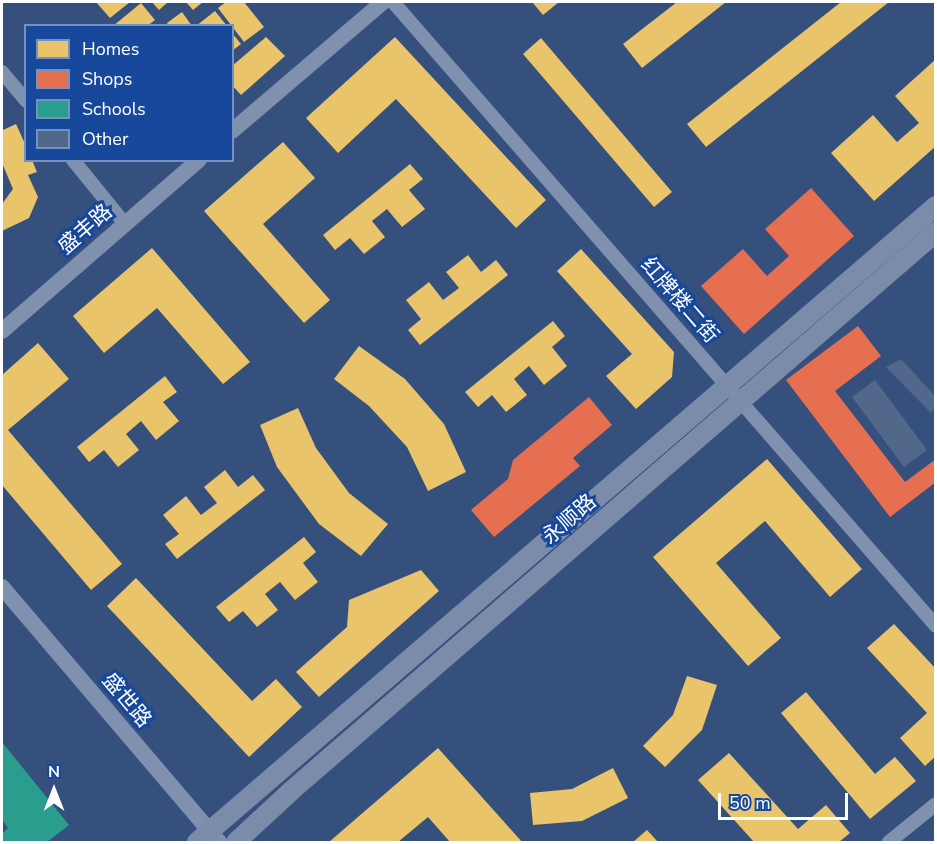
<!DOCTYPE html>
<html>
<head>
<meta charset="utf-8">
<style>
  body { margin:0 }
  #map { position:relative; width:937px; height:844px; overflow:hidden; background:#35507d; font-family:"Nunito Sans","Noto Sans SC",sans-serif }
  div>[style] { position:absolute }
  .homes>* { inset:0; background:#e9c46a }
  .shops>* { inset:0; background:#e76f51 }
  .schools>* { inset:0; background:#2a9d8f }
  .building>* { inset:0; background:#52688b }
  .minor>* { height:14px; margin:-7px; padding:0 7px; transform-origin:7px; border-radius:7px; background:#8091af }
  .tertiary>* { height:16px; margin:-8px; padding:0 8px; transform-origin:8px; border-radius:8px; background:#8091af }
  .secondary>* { height:20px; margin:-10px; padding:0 10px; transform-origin:10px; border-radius:10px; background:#7b8cab }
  span { translate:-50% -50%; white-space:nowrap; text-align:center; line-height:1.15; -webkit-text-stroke:6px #17489b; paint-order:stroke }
  .street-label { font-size:21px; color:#fff }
  .frame { position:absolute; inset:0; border:3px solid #fff; pointer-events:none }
  .legend { position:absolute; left:24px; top:24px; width:210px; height:138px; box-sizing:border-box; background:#17489b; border:2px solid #7491c3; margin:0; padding:8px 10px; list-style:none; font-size:18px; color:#fff }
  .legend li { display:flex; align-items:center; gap:12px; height:30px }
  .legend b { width:30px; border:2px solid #7491c3 }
  .north { position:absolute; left:24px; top:760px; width:60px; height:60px; -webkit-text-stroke:4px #17489b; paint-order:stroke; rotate:0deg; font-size:16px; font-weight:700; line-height:24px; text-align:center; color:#fff }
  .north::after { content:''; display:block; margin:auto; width:21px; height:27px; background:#fff; clip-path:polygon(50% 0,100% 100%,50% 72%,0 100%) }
  .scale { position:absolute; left:718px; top:793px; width:130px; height:27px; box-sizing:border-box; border:3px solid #fff; border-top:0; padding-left:8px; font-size:18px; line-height:21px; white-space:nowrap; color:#fff; -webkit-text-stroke:4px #17489b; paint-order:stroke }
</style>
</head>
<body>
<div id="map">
  <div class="homes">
    <i style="clip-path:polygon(96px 2px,130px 2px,110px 18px)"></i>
    <i style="clip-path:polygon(152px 2px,168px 2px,159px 10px)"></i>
    <i style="clip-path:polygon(186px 2px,203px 2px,193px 10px)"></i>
    <i style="clip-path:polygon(226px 2px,244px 2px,264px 27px,244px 42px,218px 8px)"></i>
    <i style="clip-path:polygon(532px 2px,559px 2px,543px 15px)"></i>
    <i style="clip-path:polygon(677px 2px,726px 2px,642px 68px,623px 44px)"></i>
    <i style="clip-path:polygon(841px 2px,889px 2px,706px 147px,687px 124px)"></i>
    <i style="clip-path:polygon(141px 3px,155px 20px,147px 26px,113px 26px)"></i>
    <i style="clip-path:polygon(215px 11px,227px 26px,196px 26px)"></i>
    <i style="clip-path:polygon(182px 12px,192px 26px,169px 26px,167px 23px)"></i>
    <i style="clip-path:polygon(232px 33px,241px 44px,232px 51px)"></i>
    <i style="clip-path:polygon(266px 37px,285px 56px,241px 95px,232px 85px,232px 66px)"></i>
    <i style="clip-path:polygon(395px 37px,546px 200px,516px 228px,396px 99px,338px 153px,306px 118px)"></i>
    <i style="clip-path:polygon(541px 38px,672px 192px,654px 207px,523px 54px)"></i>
    <i style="clip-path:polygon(936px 59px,936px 146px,874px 201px,831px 153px,873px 115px,897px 142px,919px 123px,895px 96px)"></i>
    <i style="clip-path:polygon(16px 124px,26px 146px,26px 160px,32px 160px,37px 172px,28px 175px,38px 197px,29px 218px,2px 231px,2px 204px,13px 189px,2px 163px,2px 126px,3px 130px)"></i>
    <i style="clip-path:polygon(283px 142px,315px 178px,263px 224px,330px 300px,304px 323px,204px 211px)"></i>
    <i style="clip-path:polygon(410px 164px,423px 179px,409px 190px,425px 209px,402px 227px,387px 209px,372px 221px,385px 237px,364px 254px,350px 238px,335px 250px,323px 235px)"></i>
    <i style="clip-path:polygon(152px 248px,250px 362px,223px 384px,157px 308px,104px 353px,73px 316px)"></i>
    <i style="clip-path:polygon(581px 249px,674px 352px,672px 377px,636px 409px,606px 376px,632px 354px,557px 271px)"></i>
    <i style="clip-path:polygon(468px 255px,481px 272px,496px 260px,508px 275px,420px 345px,408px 330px,421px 319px,406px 300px,429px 282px,443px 300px,459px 288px,446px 272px)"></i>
    <i style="clip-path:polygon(553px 321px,565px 336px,552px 347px,567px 366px,544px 385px,529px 366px,514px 379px,527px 395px,506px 412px,492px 395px,478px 407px,465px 392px)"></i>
    <i style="clip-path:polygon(38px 343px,69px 379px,8px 430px,122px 564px,91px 590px,2px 485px,2px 375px)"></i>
    <i style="clip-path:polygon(359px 346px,405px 379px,444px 424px,466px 472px,428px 491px,407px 447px,369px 406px,334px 379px)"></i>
    <i style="clip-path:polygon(165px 376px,177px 392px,163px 402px,179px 421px,156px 440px,141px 421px,126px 434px,139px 450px,118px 467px,104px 450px,89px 462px,77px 447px)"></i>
    <i style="clip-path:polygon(298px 408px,316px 448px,349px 493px,388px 524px,361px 556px,319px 524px,277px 467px,260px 425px)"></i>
    <i style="clip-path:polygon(767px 459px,862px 569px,830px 597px,765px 521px,716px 563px,781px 638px,748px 666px,653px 557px)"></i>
    <i style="clip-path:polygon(225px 470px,238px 487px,253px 475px,265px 490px,177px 559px,165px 544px,179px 534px,163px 515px,186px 496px,201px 515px,217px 503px,204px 487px)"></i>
    <i style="clip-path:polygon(304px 537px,316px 552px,303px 563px,318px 582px,295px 600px,280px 582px,265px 594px,278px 610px,257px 627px,243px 611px,229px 622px,216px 607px)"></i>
    <i style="clip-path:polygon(421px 570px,439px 591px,319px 697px,296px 672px,347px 627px,349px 600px)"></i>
    <i style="clip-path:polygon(136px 578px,252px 701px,276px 679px,302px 707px,249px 757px,107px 606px)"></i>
    <i style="clip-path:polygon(894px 624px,936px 669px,936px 756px,925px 766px,900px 738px,927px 713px,867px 648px)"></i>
    <i style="clip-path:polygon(687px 676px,717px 685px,702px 730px,665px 767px,643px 746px,673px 715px)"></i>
    <i style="clip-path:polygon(806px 692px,875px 774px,895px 757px,916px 781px,870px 819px,781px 713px)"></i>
    <i style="clip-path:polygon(438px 748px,522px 842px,450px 842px,428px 817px,398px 842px,329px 842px)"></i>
    <i style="clip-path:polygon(729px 753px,798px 829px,826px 805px,850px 833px,839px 842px,754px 842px,698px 780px)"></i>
    <i style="clip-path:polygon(613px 768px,628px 798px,582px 821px,533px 825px,530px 793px,572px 789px)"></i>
    <i style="clip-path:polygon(647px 830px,658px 842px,633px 842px)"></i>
  </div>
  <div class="shops">
    <i style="clip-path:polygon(811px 188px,854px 236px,744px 334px,701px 286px,743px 249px,767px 276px,789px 256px,765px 229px)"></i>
    <i style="clip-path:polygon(858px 326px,881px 356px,835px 391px,905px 482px,936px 459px,936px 482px,890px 517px,786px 380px)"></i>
    <i style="clip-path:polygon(589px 397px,612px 425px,573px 458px,580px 466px,494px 537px,471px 510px,508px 479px,513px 460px)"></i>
  </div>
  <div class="schools">
    <i style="clip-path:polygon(2px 742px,69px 825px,47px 842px,2px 842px,2px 834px,8px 828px,2px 820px)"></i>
  </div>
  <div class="building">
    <i style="clip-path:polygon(901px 359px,936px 397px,936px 408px,930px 412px,886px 367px)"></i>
    <i style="clip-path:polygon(875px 380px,927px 450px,904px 467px,852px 397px)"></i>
  </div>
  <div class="minor">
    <i style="left:393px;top:2px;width:827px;rotate:48.97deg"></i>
    <i style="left:2px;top:72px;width:38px;rotate:50deg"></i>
    <i style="left:73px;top:160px;width:82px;rotate:50.9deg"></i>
    <i style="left:889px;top:842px;width:60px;rotate:-39deg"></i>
  </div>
  <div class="tertiary">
    <i style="left:232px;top:131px;width:199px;rotate:-40.5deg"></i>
    <i style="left:2px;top:331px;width:261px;rotate:-41deg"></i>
    <i style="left:2px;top:587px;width:335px;rotate:49.6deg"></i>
  </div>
  <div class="secondary">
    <i style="left:197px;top:842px;width:975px;rotate:-40.72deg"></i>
    <i style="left:236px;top:842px;width:75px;rotate:-42.8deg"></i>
    <i style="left:291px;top:791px;width:854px;rotate:-40.91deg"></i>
  </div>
  <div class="street-label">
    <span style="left:85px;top:229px;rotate:-41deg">盛丰路</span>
    <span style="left:680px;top:300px;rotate:49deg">红牌楼二街</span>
    <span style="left:569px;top:519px;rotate:-41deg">永顺路</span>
    <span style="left:127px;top:700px;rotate:50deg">盛世路</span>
  </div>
  <div class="frame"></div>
  <ul class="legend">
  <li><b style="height:16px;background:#e9c46a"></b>Homes</li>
  <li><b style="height:16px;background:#e76f51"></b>Shops</li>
  <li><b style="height:16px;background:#2a9d8f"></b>Schools</li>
  <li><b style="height:16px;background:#52688b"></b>Other</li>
  </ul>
  <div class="north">N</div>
  <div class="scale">50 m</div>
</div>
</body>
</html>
